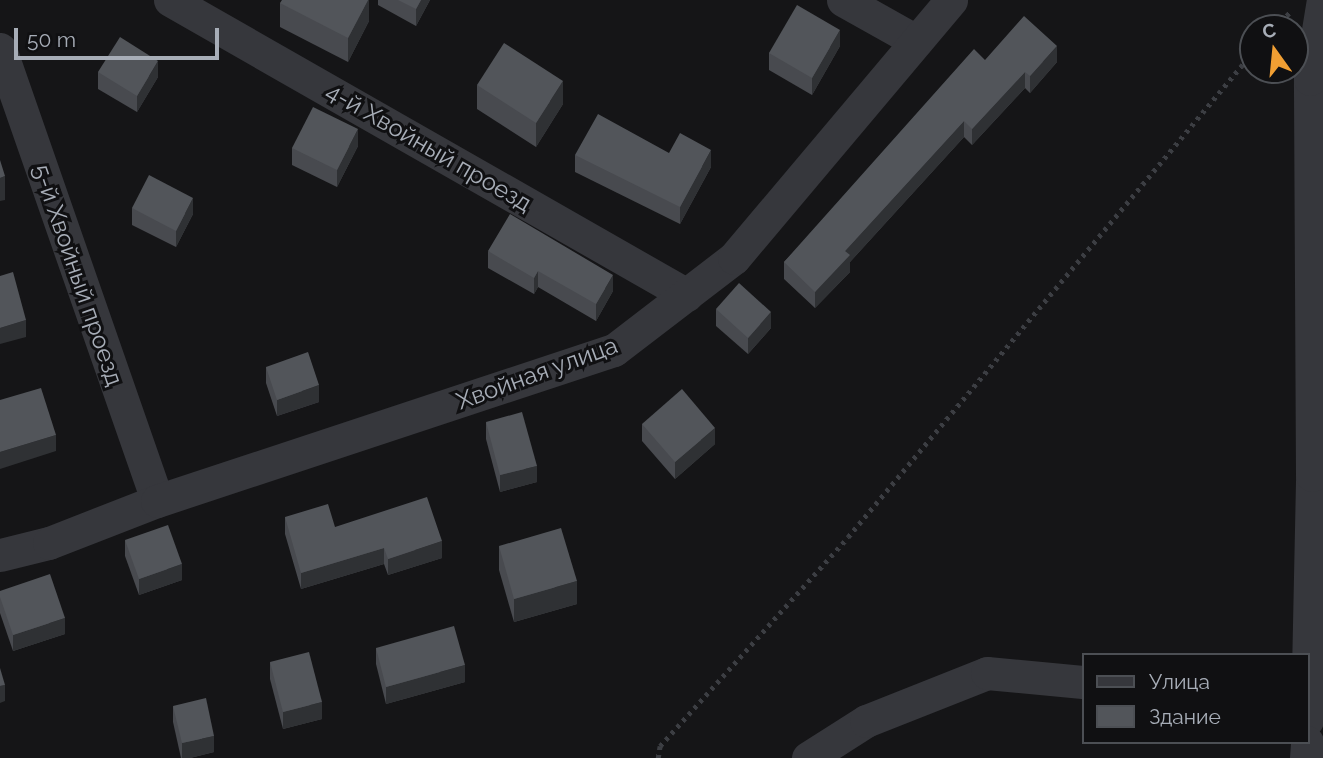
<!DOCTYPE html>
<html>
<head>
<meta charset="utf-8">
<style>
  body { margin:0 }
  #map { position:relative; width:1323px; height:758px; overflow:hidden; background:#151517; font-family:Raleway,sans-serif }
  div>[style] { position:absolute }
  .path>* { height:4.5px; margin-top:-2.25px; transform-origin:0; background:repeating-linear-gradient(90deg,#3c3e43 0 3.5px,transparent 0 8.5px) }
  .minor>* { height:33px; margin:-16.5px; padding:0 16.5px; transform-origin:16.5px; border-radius:16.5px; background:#36373c }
  .wall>* { inset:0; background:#484a4f }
  .shaded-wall>* { inset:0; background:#2f3134 }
  .building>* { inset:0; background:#52555a }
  span { translate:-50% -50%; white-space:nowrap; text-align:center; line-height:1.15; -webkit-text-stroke:6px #101012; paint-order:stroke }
  .street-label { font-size:24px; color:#a7adb7 }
  .legend { position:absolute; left:1082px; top:653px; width:228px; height:91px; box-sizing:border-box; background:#101012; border:2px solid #4c4f54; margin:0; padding:9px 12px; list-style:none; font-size:21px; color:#a7adb7 }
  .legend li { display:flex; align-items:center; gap:14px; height:35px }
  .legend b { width:35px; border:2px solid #4c4f54 }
  .north { position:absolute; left:1239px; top:14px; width:70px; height:70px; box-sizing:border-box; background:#101012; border:2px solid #4c4f54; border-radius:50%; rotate:345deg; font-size:19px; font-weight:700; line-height:28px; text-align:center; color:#a7adb7 }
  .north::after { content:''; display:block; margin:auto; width:24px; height:32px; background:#f19f33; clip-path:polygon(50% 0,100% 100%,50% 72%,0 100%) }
  .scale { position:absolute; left:14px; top:28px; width:205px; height:32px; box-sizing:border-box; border:4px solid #a7adb7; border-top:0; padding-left:9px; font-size:21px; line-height:24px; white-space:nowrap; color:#a7adb7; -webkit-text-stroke:5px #101012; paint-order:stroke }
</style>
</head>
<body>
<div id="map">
  <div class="path">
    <i style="left:1275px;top:28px;width:23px;rotate:-47deg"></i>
    <i style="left:658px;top:758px;width:12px;rotate:-81deg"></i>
    <i style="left:660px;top:746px;width:281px;rotate:-48deg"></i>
    <i style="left:848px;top:537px;width:632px;rotate:-50.14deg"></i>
  </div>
  <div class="minor">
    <i style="left:170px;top:0;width:595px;rotate:29.71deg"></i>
    <i style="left:843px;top:0;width:84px;rotate:29.3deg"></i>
    <i style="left:0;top:49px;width:478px;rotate:70.8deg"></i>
    <i style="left:0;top:555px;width:50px;rotate:-13.8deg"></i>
    <i style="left:49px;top:543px;width:116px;rotate:-21.3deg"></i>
    <i style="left:157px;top:501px;width:481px;rotate:-18.3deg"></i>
    <i style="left:614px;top:350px;width:151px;rotate:-37.5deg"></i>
    <i style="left:734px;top:258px;width:337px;rotate:-49.9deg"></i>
    <i style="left:1307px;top:720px;width:245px;rotate:-88.8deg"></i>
    <i style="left:1312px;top:475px;width:396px;rotate:-90.3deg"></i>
    <i style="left:1310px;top:79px;width:80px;rotate:-80.7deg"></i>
    <i style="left:808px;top:758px;width:69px;rotate:-32.5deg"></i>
    <i style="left:866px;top:721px;width:130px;rotate:-21.6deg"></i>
    <i style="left:987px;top:673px;width:96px;rotate:5.4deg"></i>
    <i style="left:1306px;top:758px;width:16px;rotate:-86deg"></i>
  </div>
  <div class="wall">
    <i style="clip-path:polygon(369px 0,369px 21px,348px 62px,280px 27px,280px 3px)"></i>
    <i style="clip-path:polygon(378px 0,430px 0,416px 26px,378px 5px)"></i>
    <i style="clip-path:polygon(840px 46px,812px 95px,769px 70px,769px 53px)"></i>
    <i style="clip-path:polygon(985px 60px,1057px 62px,1030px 93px,1025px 88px,972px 145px,964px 137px,850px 262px,850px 272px,815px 308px,784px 279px,784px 262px)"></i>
    <i style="clip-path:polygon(98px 72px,158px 77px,137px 112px,98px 89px)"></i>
    <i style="clip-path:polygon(477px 85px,563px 104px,536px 147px,477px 109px)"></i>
    <i style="clip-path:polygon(358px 146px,337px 187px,292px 165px,292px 148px)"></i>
    <i style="clip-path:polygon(575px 155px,711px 167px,680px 224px,575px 172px)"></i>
    <i style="clip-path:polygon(132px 208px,193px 214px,176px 247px,132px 225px)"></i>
    <i style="clip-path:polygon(488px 251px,613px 291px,596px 321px,538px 287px,534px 294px,488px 268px)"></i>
    <i style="clip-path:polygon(716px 309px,771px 328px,748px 354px,716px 326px)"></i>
    <i style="clip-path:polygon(266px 367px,319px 402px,277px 416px,266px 383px)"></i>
    <i style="clip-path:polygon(486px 422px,537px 482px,500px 492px,486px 439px)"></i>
    <i style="clip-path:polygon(642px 424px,715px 444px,675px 479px,642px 441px)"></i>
    <i style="clip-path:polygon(285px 517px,335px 527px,442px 558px,388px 575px,384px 564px,301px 589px,285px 534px)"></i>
    <i style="clip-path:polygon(125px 540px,182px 580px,139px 595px,125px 556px)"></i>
    <i style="clip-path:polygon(499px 546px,577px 604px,514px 622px,499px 570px)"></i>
    <i style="clip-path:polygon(0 591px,65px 634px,13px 651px,0 613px)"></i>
    <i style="clip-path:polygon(376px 648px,465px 682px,386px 704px,376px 664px)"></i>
    <i style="clip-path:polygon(270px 662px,322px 719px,283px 729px,270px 679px)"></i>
    <i style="clip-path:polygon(173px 706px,214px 752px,190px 758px,181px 758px,173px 722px)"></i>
  </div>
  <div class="shaded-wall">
    <i style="clip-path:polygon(368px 0,369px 0,369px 21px,348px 62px,348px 38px)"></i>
    <i style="clip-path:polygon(421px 0,430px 0,416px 26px,416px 9px)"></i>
    <i style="clip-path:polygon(840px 30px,840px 46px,812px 95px,812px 78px)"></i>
    <i style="clip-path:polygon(1057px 46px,1057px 62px,1030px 93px,1030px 76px)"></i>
    <i style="clip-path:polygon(158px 61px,158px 77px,137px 112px,137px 96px)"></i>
    <i style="clip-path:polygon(1025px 72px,1025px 88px,972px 145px,972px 129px)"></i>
    <i style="clip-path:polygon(563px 81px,563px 104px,536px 147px,536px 123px)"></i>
    <i style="clip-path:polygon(964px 121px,964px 137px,850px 262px,850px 272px,815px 308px,815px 292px,845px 251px)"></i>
    <i style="clip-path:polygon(358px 129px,358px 146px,337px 187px,337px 170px)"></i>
    <i style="clip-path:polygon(711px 150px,711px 167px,680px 224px,680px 207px)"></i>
    <i style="clip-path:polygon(5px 176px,5px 200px,0 201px,0 178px)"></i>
    <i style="clip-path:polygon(193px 198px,193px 214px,176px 247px,176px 231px)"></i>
    <i style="clip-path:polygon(538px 271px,538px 287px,534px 294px,534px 278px)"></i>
    <i style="clip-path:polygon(613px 275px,613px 291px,596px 321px,596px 304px)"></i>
    <i style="clip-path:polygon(771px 312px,771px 328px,748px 354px,748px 338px)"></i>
    <i style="clip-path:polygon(26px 320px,26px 337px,0 344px,0 328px)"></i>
    <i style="clip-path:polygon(319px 385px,319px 402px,277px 416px,277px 400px)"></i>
    <i style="clip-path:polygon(715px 428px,715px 444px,675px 479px,675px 462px)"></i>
    <i style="clip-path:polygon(56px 435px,56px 451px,0 469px,0 452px)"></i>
    <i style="clip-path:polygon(537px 466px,537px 482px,500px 492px,500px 475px)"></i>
    <i style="clip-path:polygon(442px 541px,442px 558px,388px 575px,388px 559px)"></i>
    <i style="clip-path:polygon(384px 548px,384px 564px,301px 589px,301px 573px)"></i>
    <i style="clip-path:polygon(182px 564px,182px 580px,139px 595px,139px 579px)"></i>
    <i style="clip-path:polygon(577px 581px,577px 604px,514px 622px,514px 599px)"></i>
    <i style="clip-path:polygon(65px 618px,65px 634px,13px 651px,13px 635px)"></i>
    <i style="clip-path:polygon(465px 665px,465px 682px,386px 704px,386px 687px)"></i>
    <i style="clip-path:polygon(5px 685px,5px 701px,0 703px,0 686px)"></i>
    <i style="clip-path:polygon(322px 702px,322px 719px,283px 729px,283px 712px)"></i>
    <i style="clip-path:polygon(214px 736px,214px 752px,190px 758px,182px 758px,182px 743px)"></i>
  </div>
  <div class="building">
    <i style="clip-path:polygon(282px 0,368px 0,348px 38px,280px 3px)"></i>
    <i style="clip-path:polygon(398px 0,421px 0,416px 9px)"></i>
    <i style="clip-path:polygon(797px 5px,840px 30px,812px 78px,769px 53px)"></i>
    <i style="clip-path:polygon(1024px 16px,1057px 46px,1030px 76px,1025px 72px,972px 129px,964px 121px,845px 251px,850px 255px,815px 292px,784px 262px,974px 49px,985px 60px)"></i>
    <i style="clip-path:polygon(120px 37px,158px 61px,137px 96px,98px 72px)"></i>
    <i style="clip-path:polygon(504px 43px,563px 81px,536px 123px,477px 85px)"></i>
    <i style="clip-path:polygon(313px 107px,358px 129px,337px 170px,292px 148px)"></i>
    <i style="clip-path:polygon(598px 114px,669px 153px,680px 133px,711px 150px,680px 207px,575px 155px)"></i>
    <i style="clip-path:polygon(0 160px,5px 176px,0 178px)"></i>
    <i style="clip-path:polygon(149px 175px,193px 198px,176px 231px,132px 208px)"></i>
    <i style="clip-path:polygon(510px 214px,613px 275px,596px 304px,538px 271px,534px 278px,488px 251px)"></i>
    <i style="clip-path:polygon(13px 272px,26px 320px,0 328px,0 276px)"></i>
    <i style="clip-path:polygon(739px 283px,771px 312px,748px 338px,716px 309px)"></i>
    <i style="clip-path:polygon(308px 352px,319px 385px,277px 400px,266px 367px)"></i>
    <i style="clip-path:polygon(41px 388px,56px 435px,0 452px,0 400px)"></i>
    <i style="clip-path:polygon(682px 389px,715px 428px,675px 462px,642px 424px)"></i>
    <i style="clip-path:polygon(522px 412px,537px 466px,500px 475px,486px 422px)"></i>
    <i style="clip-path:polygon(427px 497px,442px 541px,388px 559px,384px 548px,301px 573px,285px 517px,328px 504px,335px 527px)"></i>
    <i style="clip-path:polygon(168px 525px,182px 564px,139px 579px,125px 540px)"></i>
    <i style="clip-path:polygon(561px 528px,577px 581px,514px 599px,499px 546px)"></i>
    <i style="clip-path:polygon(50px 574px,65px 618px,13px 635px,0 597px,0 591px)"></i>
    <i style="clip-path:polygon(454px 626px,465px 665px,386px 687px,376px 648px)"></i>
    <i style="clip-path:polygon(309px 652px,322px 702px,283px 712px,270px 662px)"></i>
    <i style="clip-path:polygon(0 668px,5px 685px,0 686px)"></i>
    <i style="clip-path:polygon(206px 698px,214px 736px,182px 743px,173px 706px)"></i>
  </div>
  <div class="street-label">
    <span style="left:429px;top:147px;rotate:30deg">4-й Хвойный проезд</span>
    <span style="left:78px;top:275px;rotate:71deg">5-й Хвойный проезд</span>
    <span style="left:537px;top:373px;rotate:-20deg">Хвойная улица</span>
  </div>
  <ul class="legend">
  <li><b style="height:9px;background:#36373c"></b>Улица</li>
  <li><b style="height:19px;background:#52555a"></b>Здание</li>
  </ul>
  <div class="north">С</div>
  <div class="scale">50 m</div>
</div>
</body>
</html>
